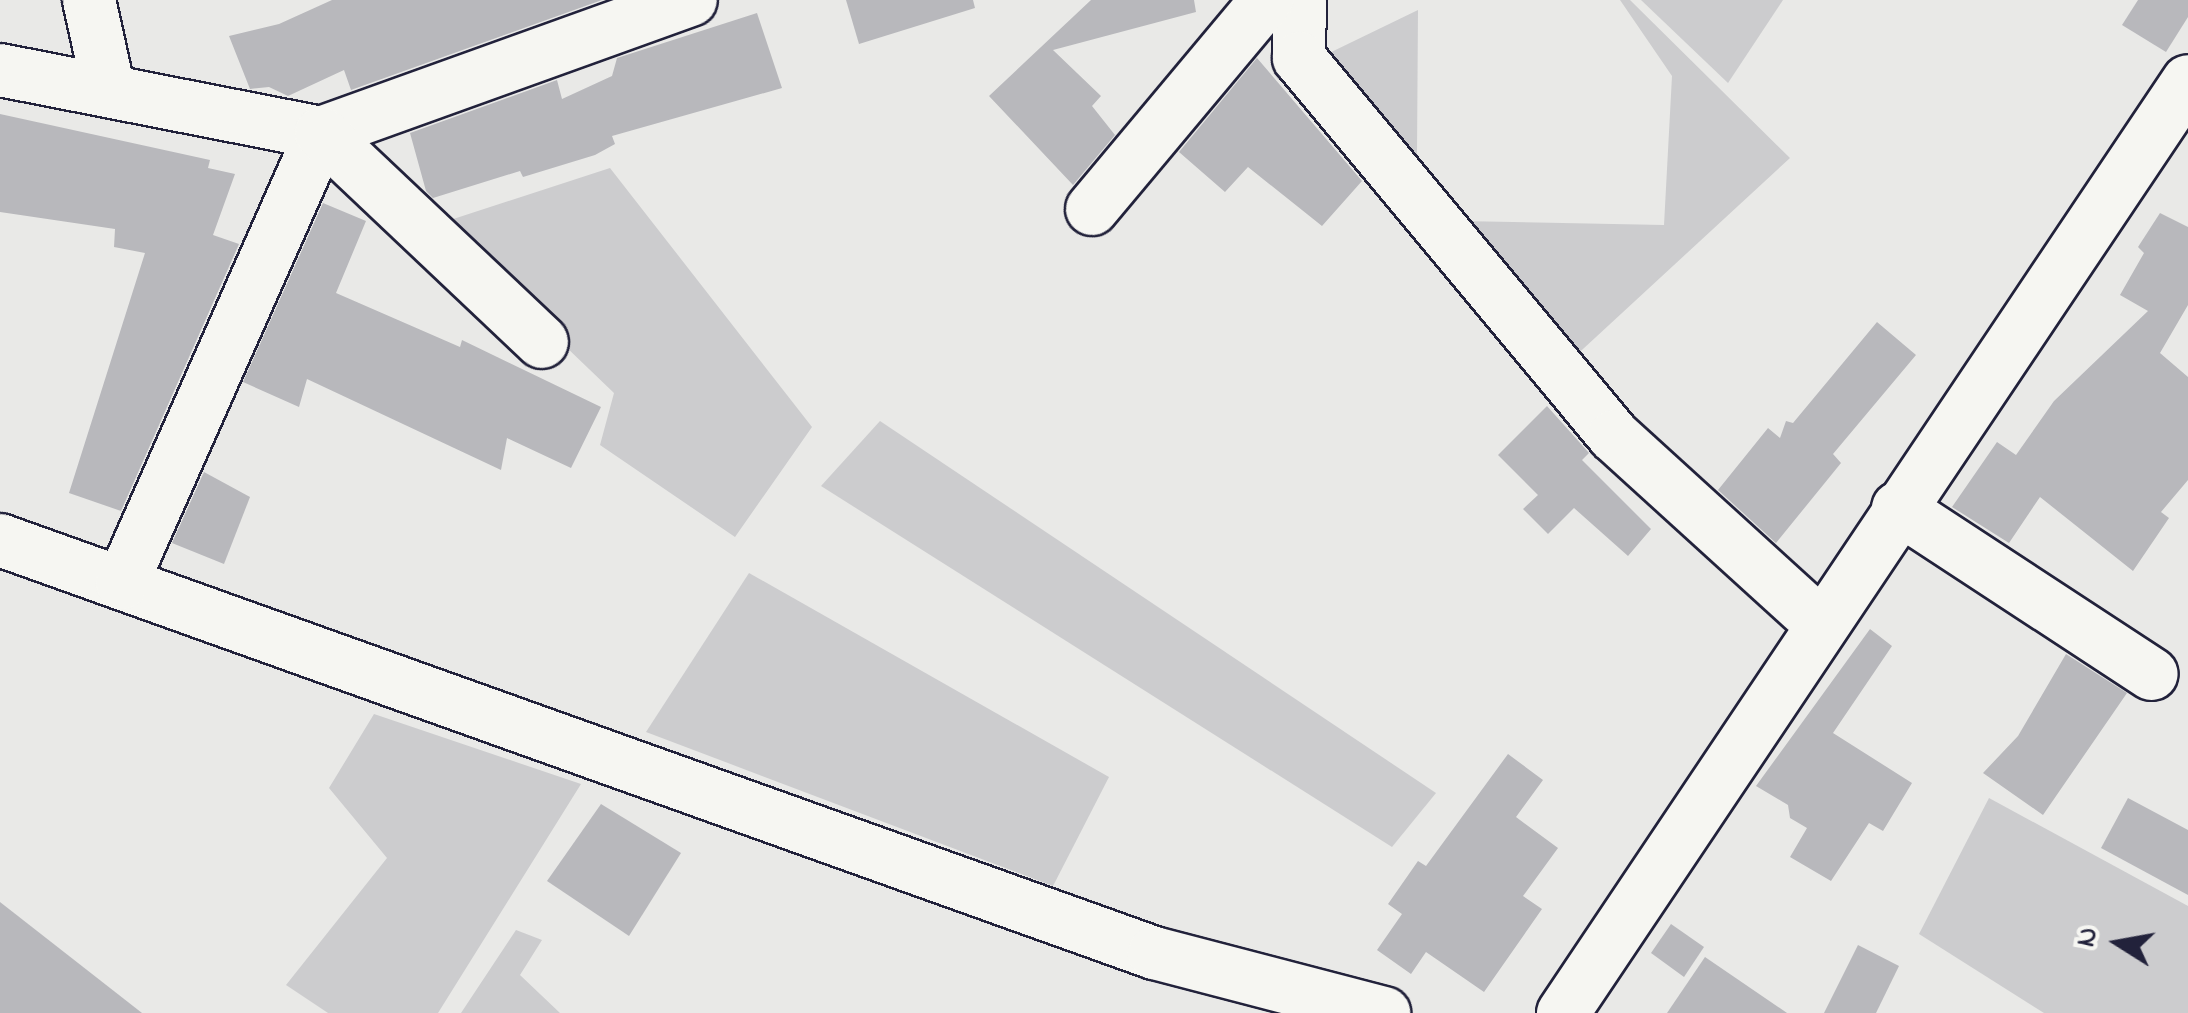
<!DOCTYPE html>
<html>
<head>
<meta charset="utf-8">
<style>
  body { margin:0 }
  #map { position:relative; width:2188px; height:1013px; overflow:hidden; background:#e9e9e7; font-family:"Indie Flower",sans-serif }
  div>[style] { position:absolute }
  .green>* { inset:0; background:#ccccce }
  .building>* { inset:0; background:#b8b8bc }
  .roads { filter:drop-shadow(2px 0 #22223b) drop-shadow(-2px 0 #22223b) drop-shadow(0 2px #22223b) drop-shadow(0 -2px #22223b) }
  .minor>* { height:52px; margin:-26px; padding:0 26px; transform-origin:26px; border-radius:26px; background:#f6f6f2 }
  span { translate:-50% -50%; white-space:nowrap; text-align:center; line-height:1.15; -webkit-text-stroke:10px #f6f6f2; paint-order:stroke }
  .north { position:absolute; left:2068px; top:893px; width:100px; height:100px; -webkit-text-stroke:8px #f6f6f2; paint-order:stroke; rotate:281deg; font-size:28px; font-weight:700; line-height:40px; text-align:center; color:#22223b }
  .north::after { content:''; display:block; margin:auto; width:35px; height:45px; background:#22223b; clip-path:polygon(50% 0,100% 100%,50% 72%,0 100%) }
</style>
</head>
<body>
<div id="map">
  <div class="green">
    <i style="clip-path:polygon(1620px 0,1630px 0,1790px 158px,1570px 361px,1460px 221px,1664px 225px,1672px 76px)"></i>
    <i style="clip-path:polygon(1641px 0,1783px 0,1728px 83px)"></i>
    <i style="clip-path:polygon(1418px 10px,1417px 153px,1423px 187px,1321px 57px)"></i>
    <i style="clip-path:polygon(610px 168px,812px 427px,735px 537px,600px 445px,614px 393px,438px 224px)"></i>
    <i style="clip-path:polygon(880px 421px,1436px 793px,1392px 847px,821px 486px)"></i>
    <i style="clip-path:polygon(749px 573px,1109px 777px,1053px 886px,646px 732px)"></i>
    <i style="clip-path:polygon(374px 714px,581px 784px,438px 1013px,328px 1013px,286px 985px,387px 858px,329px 788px)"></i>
    <i style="clip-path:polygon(1989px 798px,2188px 906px,2188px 1013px,2044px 1013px,1919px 934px)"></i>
    <i style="clip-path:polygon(516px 930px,542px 940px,520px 975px,560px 1013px,461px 1013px)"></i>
  </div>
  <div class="building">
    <i style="clip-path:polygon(332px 0,602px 0,351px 90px,344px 70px,288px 96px,269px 87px,250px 89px,229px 36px,279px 24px)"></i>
    <i style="clip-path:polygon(846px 0,973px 0,975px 8px,859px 44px)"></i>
    <i style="clip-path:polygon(1091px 0,1194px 0,1196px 12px,1053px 50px,1101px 96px,1092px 106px,1115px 135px,1073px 185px,989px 96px)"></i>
    <i style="clip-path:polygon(2138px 0,2188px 0,2188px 17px,2166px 52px,2122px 25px)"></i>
    <i style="clip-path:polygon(757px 13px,782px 88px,612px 136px,615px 144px,595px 155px,523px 177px,520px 171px,433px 198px,426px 191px,410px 133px,557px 80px,562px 99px,612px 76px,617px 58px)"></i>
    <i style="clip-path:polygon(1257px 58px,1362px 181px,1322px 226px,1248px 167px,1225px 192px,1179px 152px)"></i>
    <i style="clip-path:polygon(0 114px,210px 160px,208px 168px,235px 174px,213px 235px,239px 244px,121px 511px,69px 493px,145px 253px,114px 247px,115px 229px,0 212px)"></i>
    <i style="clip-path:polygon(323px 203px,366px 221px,336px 293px,460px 347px,462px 340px,601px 407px,571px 468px,507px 438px,501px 470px,307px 379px,299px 407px,243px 382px)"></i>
    <i style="clip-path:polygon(2160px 213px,2188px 227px,2188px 305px,2160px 353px,2188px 377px,2188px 480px,2161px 512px,2169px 518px,2133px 571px,2040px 497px,2009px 543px,1952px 507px,1997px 442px,2016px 455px,2054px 401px,2148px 311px,2120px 295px,2144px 253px,2138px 247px)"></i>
    <i style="clip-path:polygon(1877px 322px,1916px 355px,1833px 454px,1841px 463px,1776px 543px,1718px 490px,1768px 428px,1780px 438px,1786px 421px,1793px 423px)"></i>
    <i style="clip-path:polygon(1547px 406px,1589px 453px,1582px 460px,1651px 529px,1628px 556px,1574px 508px,1548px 534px,1523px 509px,1538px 495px,1498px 455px)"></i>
    <i style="clip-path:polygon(204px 472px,250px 497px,224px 564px,172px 543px)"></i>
    <i style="clip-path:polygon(1870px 629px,1892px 646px,1833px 733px,1912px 783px,1883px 831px,1869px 823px,1831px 881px,1790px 857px,1807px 828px,1790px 818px,1788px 805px,1756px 786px)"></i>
    <i style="clip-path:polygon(2066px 654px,2127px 693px,2043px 815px,1983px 773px,2018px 736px)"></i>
    <i style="clip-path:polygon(1508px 754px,1543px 780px,1516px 817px,1558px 848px,1523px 896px,1542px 909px,1484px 992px,1426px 952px,1411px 974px,1377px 950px,1402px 914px,1388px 904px,1418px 861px,1426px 866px)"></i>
    <i style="clip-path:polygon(2128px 798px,2188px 830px,2188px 895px,2101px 848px)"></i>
    <i style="clip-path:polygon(601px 804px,681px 853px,629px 936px,547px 881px)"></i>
    <i style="clip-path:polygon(0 902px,142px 1013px,0 1013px)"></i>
    <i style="clip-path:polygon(1671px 924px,1704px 947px,1684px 977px,1651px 953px)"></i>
    <i style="clip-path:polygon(1858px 945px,1899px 966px,1876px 1013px,1824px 1013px)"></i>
    <i style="clip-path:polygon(1705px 957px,1787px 1013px,1667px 1013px)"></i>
  </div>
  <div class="roads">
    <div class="minor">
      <i style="left:89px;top:0;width:93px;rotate:77.6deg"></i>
      <i style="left:1300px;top:0;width:58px;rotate:91deg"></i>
      <i style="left:1299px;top:58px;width:492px;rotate:50.2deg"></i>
      <i style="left:1614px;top:436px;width:258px;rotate:42.3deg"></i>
      <i style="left:0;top:70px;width:327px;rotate:11.1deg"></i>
      <i style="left:321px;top:133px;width:393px;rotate:-19.8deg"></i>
      <i style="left:1092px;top:209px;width:273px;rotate:-50.1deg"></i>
      <i style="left:1898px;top:508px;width:303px;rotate:33.2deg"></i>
      <i style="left:0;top:540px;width:1226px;rotate:19.69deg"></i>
      <i style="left:1154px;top:953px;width:238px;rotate:14.6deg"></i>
      <i style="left:122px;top:583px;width:492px;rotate:-66.1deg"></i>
      <i style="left:321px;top:133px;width:304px;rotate:43.4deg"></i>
      <i style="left:1563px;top:1013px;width:1122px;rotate:-56.15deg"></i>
    </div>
  </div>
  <div class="north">N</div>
</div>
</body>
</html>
